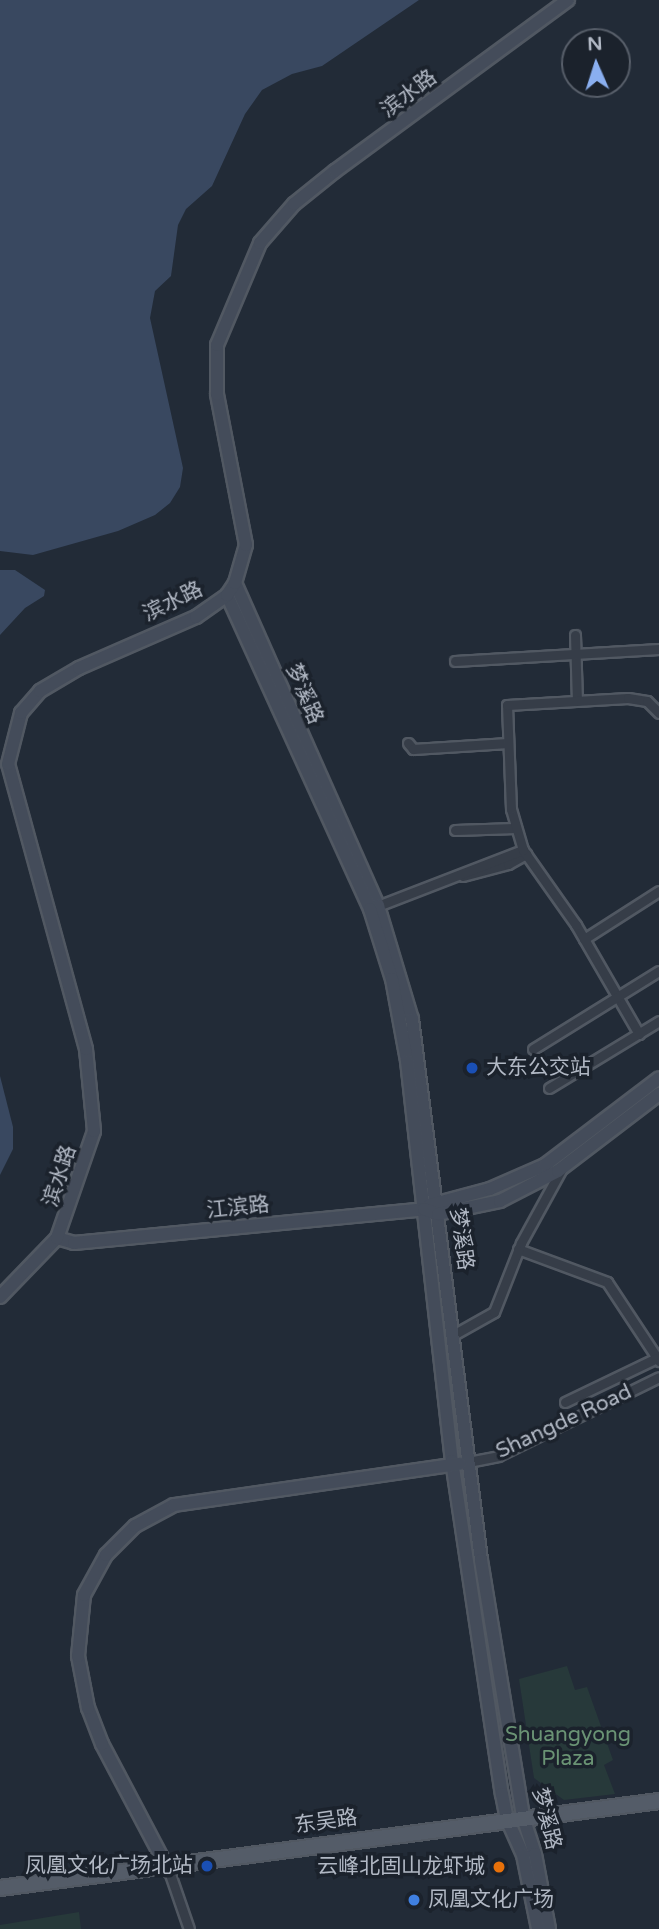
<!DOCTYPE html>
<html>
<head>
<meta charset="utf-8">
<style>
  body { margin:0 }
  #map { position:relative; width:659px; height:1929px; overflow:hidden; background:#222b37; font-family:"Varela Round","Noto Sans SC",sans-serif }
  div>[style] { position:absolute }
  .green>* { inset:0; background:#27393a }
  .water>* { inset:0; background:#394860 }
  .roads { filter:drop-shadow(2px 0 #515862) drop-shadow(-2px 0 #515862) drop-shadow(0 2px #515862) drop-shadow(0 -2px #515862) }
  .street>* { height:9px; margin:-4.5px; padding:0 4.5px; transform-origin:4.5px; border-radius:4.5px; background:#363d48 }
  .secondary>* { height:12px; margin:-6px; padding:0 6px; transform-origin:6px; border-radius:6px; background:#444c5a }
  .primary>* { height:14px; margin:-7px; padding:0 7px; transform-origin:7px; border-radius:7px; background:#545c68 }
  .dots>* { width:19px; height:19px; translate:-50% -50%; box-sizing:border-box; border:4px solid #1b222c; border-radius:50% }
  span { translate:-50% -50%; white-space:nowrap; text-align:center; line-height:1.15; -webkit-text-stroke:7px #1b222c; paint-order:stroke }
  .street-label { font-size:21px; color:#b1b8c4 }
  .poi-label { font-size:21px; color:#b1b8c4 }
  .left { translate:0 -50%; text-align:left }
  .right { translate:-100% -50%; text-align:right }
  .park-label { font-size:21px; color:#6a9374 }
  .north { position:absolute; left:561px; top:28px; width:70px; height:70px; box-sizing:border-box; background:#1b222c; border:2px solid #575e69; border-radius:50%; rotate:357deg; font-size:19px; font-weight:700; line-height:28px; text-align:center; color:#b1b8c4 }
  .north::after { content:''; display:block; margin:auto; width:24px; height:32px; background:#8aaff0; clip-path:polygon(50% 0,100% 100%,50% 72%,0 100%) }
</style>
</head>
<body>
<div id="map">
  <div class="green">
    <i style="clip-path:polygon(567px 1666px,575px 1690px,587px 1687px,613px 1760px,604px 1765px,615px 1794px,564px 1800px,534px 1778px,519px 1679px)"></i>
    <i style="clip-path:polygon(79px 1912px,81px 1929px,0 1929px,0 1925px)"></i>
  </div>
  <div class="water">
    <i style="clip-path:polygon(0 0,419px 0,322px 66px,292px 74px,262px 90px,245px 114px,212px 186px,186px 209px,178px 225px,171px 276px,155px 291px,150px 318px,183px 468px,180px 487px,170px 503px,155px 515px,118px 531px,33px 555px,0 551px)"></i>
    <i style="clip-path:polygon(0 570px,15px 570px,45px 590px,44px 596px,25px 608px,0 635px)"></i>
    <i style="clip-path:polygon(0 1076px,13px 1127px,13px 1149px,0 1175px)"></i>
  </div>
  <div class="roads">
    <div class="street">
      <i style="left:575px;top:635px;width:66px;rotate:88.3deg"></i>
      <i style="left:455px;top:661px;width:204px;rotate:-3.4deg"></i>
      <i style="left:408px;top:743px;width:8px;rotate:50deg"></i>
      <i style="left:413px;top:749px;width:95px;rotate:-3.6deg"></i>
      <i style="left:455px;top:830px;width:60px;rotate:-1.9deg"></i>
      <i style="left:463px;top:876px;width:47px;rotate:-14.9deg"></i>
      <i style="left:508px;top:864px;width:21px;rotate:-29deg"></i>
      <i style="left:375px;top:907px;width:159px;rotate:-21.1deg"></i>
      <i style="left:584px;top:939px;width:89px;rotate:-32.6deg"></i>
      <i style="left:639px;top:1034px;width:126px;rotate:-120deg"></i>
      <i style="left:576px;top:925px;width:92px;rotate:-125.2deg"></i>
      <i style="left:523px;top:850px;width:43px;rotate:-106.3deg"></i>
      <i style="left:511px;top:809px;width:104px;rotate:-92.2deg"></i>
      <i style="left:507px;top:705px;width:121px;rotate:-3.3deg"></i>
      <i style="left:628px;top:698px;width:19px;rotate:9deg"></i>
      <i style="left:647px;top:701px;width:17px;rotate:45deg"></i>
      <i style="left:533px;top:1049px;width:148px;rotate:-31.8deg"></i>
      <i style="left:549px;top:1088px;width:129px;rotate:-31.3deg"></i>
      <i style="left:518px;top:1249px;width:95px;rotate:20.3deg"></i>
      <i style="left:607px;top:1282px;width:95px;rotate:56.6deg"></i>
      <i style="left:453px;top:1335px;width:47px;rotate:-29.3deg"></i>
      <i style="left:494px;top:1312px;width:74px;rotate:-68.6deg"></i>
      <i style="left:521px;top:1243px;width:83px;rotate:-61.3deg"></i>
      <i style="left:565px;top:1402px;width:102px;rotate:-25.6deg"></i>
      <i style="left:468px;top:1462px;width:31px;rotate:-11deg"></i>
      <i style="left:498px;top:1456px;width:179px;rotate:-26.1deg"></i>
      <i style="left:169px;top:1871px;width:61px;rotate:71deg"></i>
    </div>
    <div class="secondary">
      <i style="left:235px;top:583px;width:353px;rotate:66.1deg"></i>
      <i style="left:378px;top:906px;width:118px;rotate:73.3deg"></i>
      <i style="left:412px;top:1019px;width:545px;rotate:82.73deg"></i>
      <i style="left:481px;top:1560px;width:260px;rotate:80.7deg"></i>
      <i style="left:523px;top:1817px;width:39px;rotate:72deg"></i>
      <i style="left:535px;top:1854px;width:76px;rotate:79.4deg"></i>
      <i style="left:227px;top:595px;width:345px;rotate:65.5deg"></i>
      <i style="left:370px;top:909px;width:73px;rotate:72.6deg"></i>
      <i style="left:392px;top:979px;width:83px;rotate:79.6deg"></i>
      <i style="left:407px;top:1061px;width:403px;rotate:83.6deg"></i>
      <i style="left:452px;top:1461px;width:337px;rotate:81.5deg"></i>
      <i style="left:502px;top:1794px;width:25px;rotate:79deg"></i>
      <i style="left:507px;top:1819px;width:39px;rotate:66deg"></i>
      <i style="left:523px;top:1855px;width:76px;rotate:78.5deg"></i>
      <i style="left:430px;top:1205px;width:62px;rotate:-14.9deg"></i>
      <i style="left:490px;top:1189px;width:60px;rotate:-23.6deg"></i>
      <i style="left:545px;top:1165px;width:143px;rotate:-37.3deg"></i>
      <i style="left:57px;top:1238px;width:18px;rotate:16deg"></i>
      <i style="left:74px;top:1243px;width:352px;rotate:-5.5deg"></i>
      <i style="left:424px;top:1209px;width:15px;rotate:20deg"></i>
      <i style="left:438px;top:1214px;width:63px;rotate:-11.8deg"></i>
      <i style="left:500px;top:1201px;width:65px;rotate:-27.3deg"></i>
      <i style="left:558px;top:1171px;width:127px;rotate:-37.3deg"></i>
      <i style="left:0;top:1297px;width:82px;rotate:-46deg"></i>
      <i style="left:57px;top:1238px;width:113px;rotate:-70.9deg"></i>
      <i style="left:94px;top:1131px;width:82px;rotate:-95.6deg"></i>
      <i style="left:86px;top:1049px;width:295px;rotate:-105.3deg"></i>
      <i style="left:8px;top:764px;width:53px;rotate:-75.7deg"></i>
      <i style="left:21px;top:713px;width:29px;rotate:-49deg"></i>
      <i style="left:40px;top:691px;width:45px;rotate:-30.5deg"></i>
      <i style="left:79px;top:668px;width:128px;rotate:-23.6deg"></i>
      <i style="left:196px;top:617px;width:38px;rotate:-35deg"></i>
      <i style="left:227px;top:595px;width:14px;rotate:-56deg"></i>
      <i style="left:235px;top:583px;width:40px;rotate:-74deg"></i>
      <i style="left:246px;top:545px;width:154px;rotate:-100.9deg"></i>
      <i style="left:217px;top:394px;width:49px;rotate:-90deg"></i>
      <i style="left:217px;top:345px;width:111px;rotate:-67.1deg"></i>
      <i style="left:260px;top:243px;width:52px;rotate:-48.9deg"></i>
      <i style="left:294px;top:204px;width:53px;rotate:-38.8deg"></i>
      <i style="left:335px;top:171px;width:289px;rotate:-36.3deg"></i>
      <i style="left:169px;top:1871px;width:144px;rotate:-117.8deg"></i>
      <i style="left:102px;top:1744px;width:39px;rotate:-111deg"></i>
      <i style="left:88px;top:1708px;width:53px;rotate:-100.9deg"></i>
      <i style="left:78px;top:1656px;width:61px;rotate:-84.4deg"></i>
      <i style="left:84px;top:1595px;width:46px;rotate:-61.2deg"></i>
      <i style="left:106px;top:1555px;width:41px;rotate:-45deg"></i>
      <i style="left:135px;top:1526px;width:44px;rotate:-28.3deg"></i>
      <i style="left:174px;top:1505px;width:289px;rotate:-8.2deg"></i>
    </div>
    <div class="primary">
      <i style="left:0;top:1888px;width:665px;rotate:-7.52deg"></i>
    </div>
  </div>
  <div class="dots">
    <i style="left:472px;top:1068px;background:#1a4fb4"></i>
    <i style="left:207px;top:1866px;background:#1a4fb4"></i>
    <i style="left:499px;top:1867px;background:#e8710a"></i>
    <i style="left:414px;top:1900px;background:#3f7fe0"></i>
  </div>
  <div class="street-label">
    <span style="left:409px;top:94px;rotate:-37deg">滨水路</span>
    <span style="left:173px;top:602px;rotate:-26deg">滨水路</span>
    <span style="left:304px;top:694px;rotate:67deg">梦溪路</span>
    <span style="left:60px;top:1176px;rotate:-72deg">滨水路</span>
    <span style="left:238px;top:1208px;rotate:-6deg">江滨路</span>
    <span style="left:461px;top:1239px;rotate:82deg">梦溪路</span>
    <span style="left:564px;top:1422px;rotate:-25deg">Shangde Road</span>
    <span style="left:546px;top:1819px;rotate:76deg">梦溪路</span>
    <span style="left:326px;top:1822px;rotate:-8deg">东吴路</span>
  </div>
  <div class="poi-label">
    <span class="left" style="left:486px;top:1068px">大东公交站</span>
    <span class="right" style="left:193px;top:1866px">凤凰文化广场北站</span>
    <span class="right" style="left:485px;top:1867px">云峰北固山龙虾城</span>
    <span class="left" style="left:428px;top:1900px">凤凰文化广场</span>
  </div>
  <div class="park-label">
    <span style="left:568px;top:1747px">Shuangyong<br>Plaza</span>
  </div>
  <div class="north">N</div>
</div>
</body>
</html>
